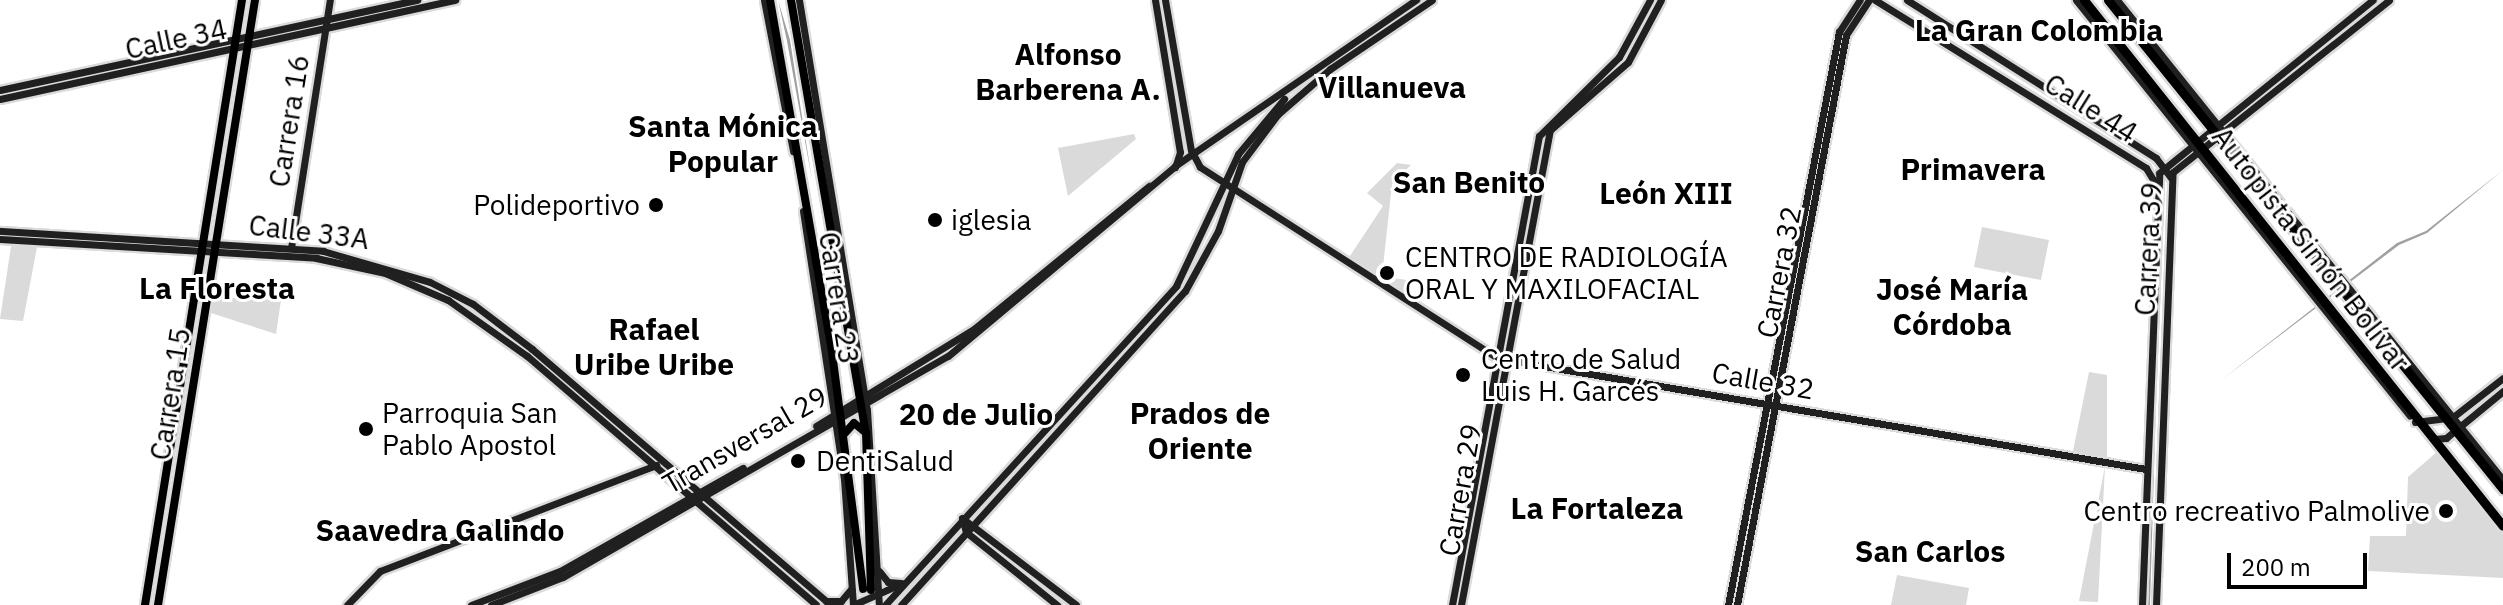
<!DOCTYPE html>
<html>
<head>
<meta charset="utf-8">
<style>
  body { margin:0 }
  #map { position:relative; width:2503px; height:605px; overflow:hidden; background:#fff; font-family:"IBM Plex Sans",sans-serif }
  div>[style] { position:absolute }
  .green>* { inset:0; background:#dadada }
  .water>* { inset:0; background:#a1a1a1 }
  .stream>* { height:2px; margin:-1px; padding:0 1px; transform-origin:1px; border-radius:1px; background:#a1a1a1 }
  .roads { filter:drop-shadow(2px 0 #dbdbdb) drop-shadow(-2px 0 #dbdbdb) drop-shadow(0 2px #dbdbdb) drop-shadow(0 -2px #dbdbdb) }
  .secondary>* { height:7px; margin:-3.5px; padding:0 3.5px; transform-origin:3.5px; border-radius:3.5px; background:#202020 }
  .primary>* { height:8px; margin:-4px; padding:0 4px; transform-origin:4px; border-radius:4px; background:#000 }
  .highway>* { height:9px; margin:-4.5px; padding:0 4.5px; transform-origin:4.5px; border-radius:4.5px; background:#000 }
  .dots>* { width:22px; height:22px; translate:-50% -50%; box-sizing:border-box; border:4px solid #fff; border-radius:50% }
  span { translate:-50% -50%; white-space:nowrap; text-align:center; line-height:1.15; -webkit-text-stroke:6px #fff; paint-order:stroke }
  .street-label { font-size:28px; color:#000 }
  .poi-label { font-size:28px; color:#000 }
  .right { translate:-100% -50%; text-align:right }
  .left { translate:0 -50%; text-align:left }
  .neighbourhood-label { font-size:30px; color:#000; font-weight:700 }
  .scale { position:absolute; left:2227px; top:553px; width:140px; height:36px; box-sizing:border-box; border:4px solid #000; border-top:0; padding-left:10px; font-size:24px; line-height:28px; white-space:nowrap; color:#000; -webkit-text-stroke:6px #fff; paint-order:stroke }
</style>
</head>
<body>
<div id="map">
  <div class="green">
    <i style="clip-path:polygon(1134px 134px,1136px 139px,1068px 196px,1058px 148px)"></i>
    <i style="clip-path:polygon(1397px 163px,1411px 165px,1392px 184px,1382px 276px,1412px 281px,1408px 301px,1346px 262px,1383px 206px,1367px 193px)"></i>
    <i style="clip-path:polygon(1982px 227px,2049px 240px,2041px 280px,1974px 267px)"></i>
    <i style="clip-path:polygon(12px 240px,38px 242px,23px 321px,0 319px)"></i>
    <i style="clip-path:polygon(213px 297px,281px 300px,276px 334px,211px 313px)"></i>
    <i style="clip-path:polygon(2089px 372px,2107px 375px,2107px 458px,2073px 451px)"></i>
    <i style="clip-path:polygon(2438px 451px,2503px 533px,2503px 578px,2368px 571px,2370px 536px,2406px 536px,2408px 477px)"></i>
    <i style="clip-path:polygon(2105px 466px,2098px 602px,2079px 601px)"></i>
    <i style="clip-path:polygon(1897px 575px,1969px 588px,1966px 605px,1891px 605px)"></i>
  </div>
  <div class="water">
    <i style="clip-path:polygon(778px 0,790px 40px,812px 180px,787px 41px)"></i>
    <i style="clip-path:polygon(2503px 170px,2427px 233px,2399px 245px,2220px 381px,2397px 243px,2426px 231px)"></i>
  </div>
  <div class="stream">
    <i style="left:2149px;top:605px;width:207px;rotate:-88.3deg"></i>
  </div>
  <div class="roads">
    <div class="secondary">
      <i style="left:764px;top:0;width:154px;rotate:79.1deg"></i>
      <i style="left:799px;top:0;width:416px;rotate:80.6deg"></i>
      <i style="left:867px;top:410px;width:195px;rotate:86.5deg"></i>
      <i style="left:1155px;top:0;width:154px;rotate:80.7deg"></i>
      <i style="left:1180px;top:152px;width:16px;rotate:108deg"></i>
      <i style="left:1165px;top:0;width:152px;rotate:80.2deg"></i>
      <i style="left:1191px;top:150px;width:19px;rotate:62deg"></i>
      <i style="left:1200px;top:167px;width:353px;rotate:32.7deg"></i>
      <i style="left:1497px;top:358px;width:658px;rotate:9.71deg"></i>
      <i style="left:1875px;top:0;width:319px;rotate:31.8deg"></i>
      <i style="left:2146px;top:168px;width:17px;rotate:59deg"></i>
      <i style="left:1907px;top:0;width:295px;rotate:32.4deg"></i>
      <i style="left:2156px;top:158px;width:25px;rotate:53deg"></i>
      <i style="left:2076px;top:0;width:533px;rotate:51.24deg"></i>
      <i style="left:2117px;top:0;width:616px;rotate:51.19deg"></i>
      <i style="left:0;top:90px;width:427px;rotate:-12.2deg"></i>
      <i style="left:0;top:99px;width:466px;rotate:-12.3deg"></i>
      <i style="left:803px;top:211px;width:271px;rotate:81.3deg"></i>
      <i style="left:844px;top:479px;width:126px;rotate:85.9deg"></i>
      <i style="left:0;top:231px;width:324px;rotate:3.5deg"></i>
      <i style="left:323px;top:251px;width:111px;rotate:16.2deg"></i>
      <i style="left:430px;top:282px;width:48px;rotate:27.1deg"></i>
      <i style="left:473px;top:304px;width:74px;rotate:37.3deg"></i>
      <i style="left:532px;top:349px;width:394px;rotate:40.6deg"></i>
      <i style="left:0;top:239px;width:317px;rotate:3.4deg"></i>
      <i style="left:316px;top:258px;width:71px;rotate:12.3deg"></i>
      <i style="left:385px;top:273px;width:69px;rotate:23.2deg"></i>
      <i style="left:448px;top:300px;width:97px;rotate:35.3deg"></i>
      <i style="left:527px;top:356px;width:381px;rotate:40.7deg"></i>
      <i style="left:291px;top:248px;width:251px;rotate:-81.1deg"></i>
      <i style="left:2415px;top:422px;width:38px;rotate:-7deg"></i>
      <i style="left:2453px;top:417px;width:63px;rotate:-38deg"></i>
      <i style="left:816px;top:426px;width:187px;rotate:-31.6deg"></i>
      <i style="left:975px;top:328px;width:225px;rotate:-39.2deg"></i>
      <i style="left:2434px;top:439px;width:12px;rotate:-5deg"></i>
      <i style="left:2446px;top:438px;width:74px;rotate:-39.5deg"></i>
      <i style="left:962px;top:518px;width:143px;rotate:37.3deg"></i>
      <i style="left:962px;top:518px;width:15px;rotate:74deg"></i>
      <i style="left:966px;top:532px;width:117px;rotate:38.7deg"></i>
      <i style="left:879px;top:571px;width:14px;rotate:51deg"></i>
      <i style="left:888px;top:582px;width:13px;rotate:4deg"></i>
      <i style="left:826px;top:601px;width:15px"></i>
      <i style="left:841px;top:601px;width:16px;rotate:-50deg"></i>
      <i style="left:347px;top:605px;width:47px;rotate:-45.9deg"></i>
      <i style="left:380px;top:571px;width:296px;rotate:-21deg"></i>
      <i style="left:471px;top:605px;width:95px;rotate:-20.9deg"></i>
      <i style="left:560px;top:571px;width:210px;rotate:-29.4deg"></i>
      <i style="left:491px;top:605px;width:77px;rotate:-21.3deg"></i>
      <i style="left:563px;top:577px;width:444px;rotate:-29.9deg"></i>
      <i style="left:948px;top:356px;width:296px;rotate:-39.9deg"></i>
      <i style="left:1175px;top:166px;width:293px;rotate:-34.6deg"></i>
      <i style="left:853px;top:605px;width:49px;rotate:-24deg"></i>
      <i style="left:885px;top:605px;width:432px;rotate:-47.6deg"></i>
      <i style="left:1176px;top:286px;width:146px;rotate:-64.8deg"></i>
      <i style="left:1238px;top:154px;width:72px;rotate:-50.1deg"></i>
      <i style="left:901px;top:605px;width:423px;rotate:-47.9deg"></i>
      <i style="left:1185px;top:291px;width:68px;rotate:-61.2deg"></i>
      <i style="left:1218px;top:231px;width:73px;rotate:-70.8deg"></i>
      <i style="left:1242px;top:162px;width:60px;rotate:-53.1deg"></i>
      <i style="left:1278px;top:114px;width:69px;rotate:-40.9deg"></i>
      <i style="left:1330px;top:69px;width:123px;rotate:-34.1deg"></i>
      <i style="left:1452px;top:605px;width:477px;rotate:-79.5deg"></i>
      <i style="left:1539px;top:136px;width:112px;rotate:-44.6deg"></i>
      <i style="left:1619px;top:57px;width:65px;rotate:-61.5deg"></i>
      <i style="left:1461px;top:605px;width:483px;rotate:-79.4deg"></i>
      <i style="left:1550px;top:130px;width:103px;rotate:-41.1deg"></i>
      <i style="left:1628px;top:62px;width:70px;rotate:-62deg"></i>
      <i style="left:1728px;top:605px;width:584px;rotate:-79.04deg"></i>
      <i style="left:1839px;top:32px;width:38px;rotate:-57deg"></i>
      <i style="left:1737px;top:605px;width:580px;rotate:-79.17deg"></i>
      <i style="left:1846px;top:35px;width:42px;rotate:-56.7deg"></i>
      <i style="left:2142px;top:605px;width:432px;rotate:-87.7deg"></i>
      <i style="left:2159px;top:173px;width:275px;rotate:-39deg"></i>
      <i style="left:2156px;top:605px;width:433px;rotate:-87.8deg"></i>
      <i style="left:2173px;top:172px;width:276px;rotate:-38.5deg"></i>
    </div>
    <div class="primary">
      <i style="left:770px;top:0;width:350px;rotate:80deg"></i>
      <i style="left:831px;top:345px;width:246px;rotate:82.5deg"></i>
      <i style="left:791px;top:0;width:438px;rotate:80.2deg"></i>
      <i style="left:866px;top:432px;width:158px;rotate:88.2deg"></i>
      <i style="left:845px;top:433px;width:13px;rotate:-48deg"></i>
      <i style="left:854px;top:423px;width:14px;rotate:39deg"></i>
      <i style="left:145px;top:605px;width:613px;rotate:-80.89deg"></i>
      <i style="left:158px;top:605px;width:613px;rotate:-80.89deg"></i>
    </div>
    <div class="highway">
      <i style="left:2084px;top:0;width:672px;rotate:51.46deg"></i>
      <i style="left:2108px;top:0;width:629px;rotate:51.07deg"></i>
    </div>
  </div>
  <div class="dots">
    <i style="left:656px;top:205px;background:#000"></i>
    <i style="left:935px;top:220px;background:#000"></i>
    <i style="left:1387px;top:273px;background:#000"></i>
    <i style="left:1463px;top:375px;background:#000"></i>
    <i style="left:366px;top:429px;background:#000"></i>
    <i style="left:798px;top:461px;background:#000"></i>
    <i style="left:2446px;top:511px;background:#000"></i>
  </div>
  <div class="street-label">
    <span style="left:176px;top:39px;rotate:-12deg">Calle 34</span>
    <span style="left:2091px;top:108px;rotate:32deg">Calle 44</span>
    <span style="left:289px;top:121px;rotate:-81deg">Carrera 16</span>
    <span style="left:309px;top:232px;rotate:7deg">Calle 33A</span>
    <span style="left:2148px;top:249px;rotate:-87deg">Carrera 39</span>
    <span style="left:2311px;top:249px;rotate:52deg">Autopista Simón Bolívar</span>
    <span style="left:1779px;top:272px;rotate:-79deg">Carrera 32</span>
    <span style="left:839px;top:298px;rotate:81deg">Carrera 23</span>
    <span style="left:1763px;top:381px;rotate:10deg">Calle 32</span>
    <span style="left:170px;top:394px;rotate:-81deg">Carrera 15</span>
    <span style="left:745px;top:440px;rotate:-30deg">Transversal 29</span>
    <span style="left:1460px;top:490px;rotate:-80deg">Carrera 29</span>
  </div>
  <div class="poi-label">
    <span class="right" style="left:640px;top:205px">Polideportivo</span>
    <span class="left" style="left:951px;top:220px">iglesia</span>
    <span class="left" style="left:1405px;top:273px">CENTRO DE RADIOLOGÍA<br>ORAL Y MAXILOFACIAL</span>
    <span class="left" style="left:1481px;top:375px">Centro de Salud<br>Luis H. Garcés</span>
    <span class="left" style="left:382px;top:429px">Parroquia San<br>Pablo Apostol</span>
    <span class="left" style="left:816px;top:461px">DentiSalud</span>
    <span class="right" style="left:2430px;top:511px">Centro recreativo Palmolive</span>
  </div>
  <div class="neighbourhood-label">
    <span style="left:2039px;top:30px">La Gran Colombia</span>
    <span style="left:1068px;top:71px">Alfonso<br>Barberena A.</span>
    <span style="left:1392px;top:87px">Villanueva</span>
    <span style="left:723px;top:143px">Santa Mónica<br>Popular</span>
    <span style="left:1973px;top:169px">Primavera</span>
    <span style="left:1469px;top:182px">San Benito</span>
    <span style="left:1666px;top:193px">León XIII</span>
    <span style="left:217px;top:288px">La Floresta</span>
    <span style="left:1952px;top:306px">José María<br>Córdoba</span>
    <span style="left:654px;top:346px">Rafael<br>Uribe Uribe</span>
    <span style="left:1200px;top:430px">Prados de<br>Oriente</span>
    <span style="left:976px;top:414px">20 de Julio</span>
    <span style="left:1597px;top:508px">La Fortaleza</span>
    <span style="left:440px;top:530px">Saavedra Galindo</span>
    <span style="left:1930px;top:551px">San Carlos</span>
  </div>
  <div class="scale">200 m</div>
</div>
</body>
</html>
